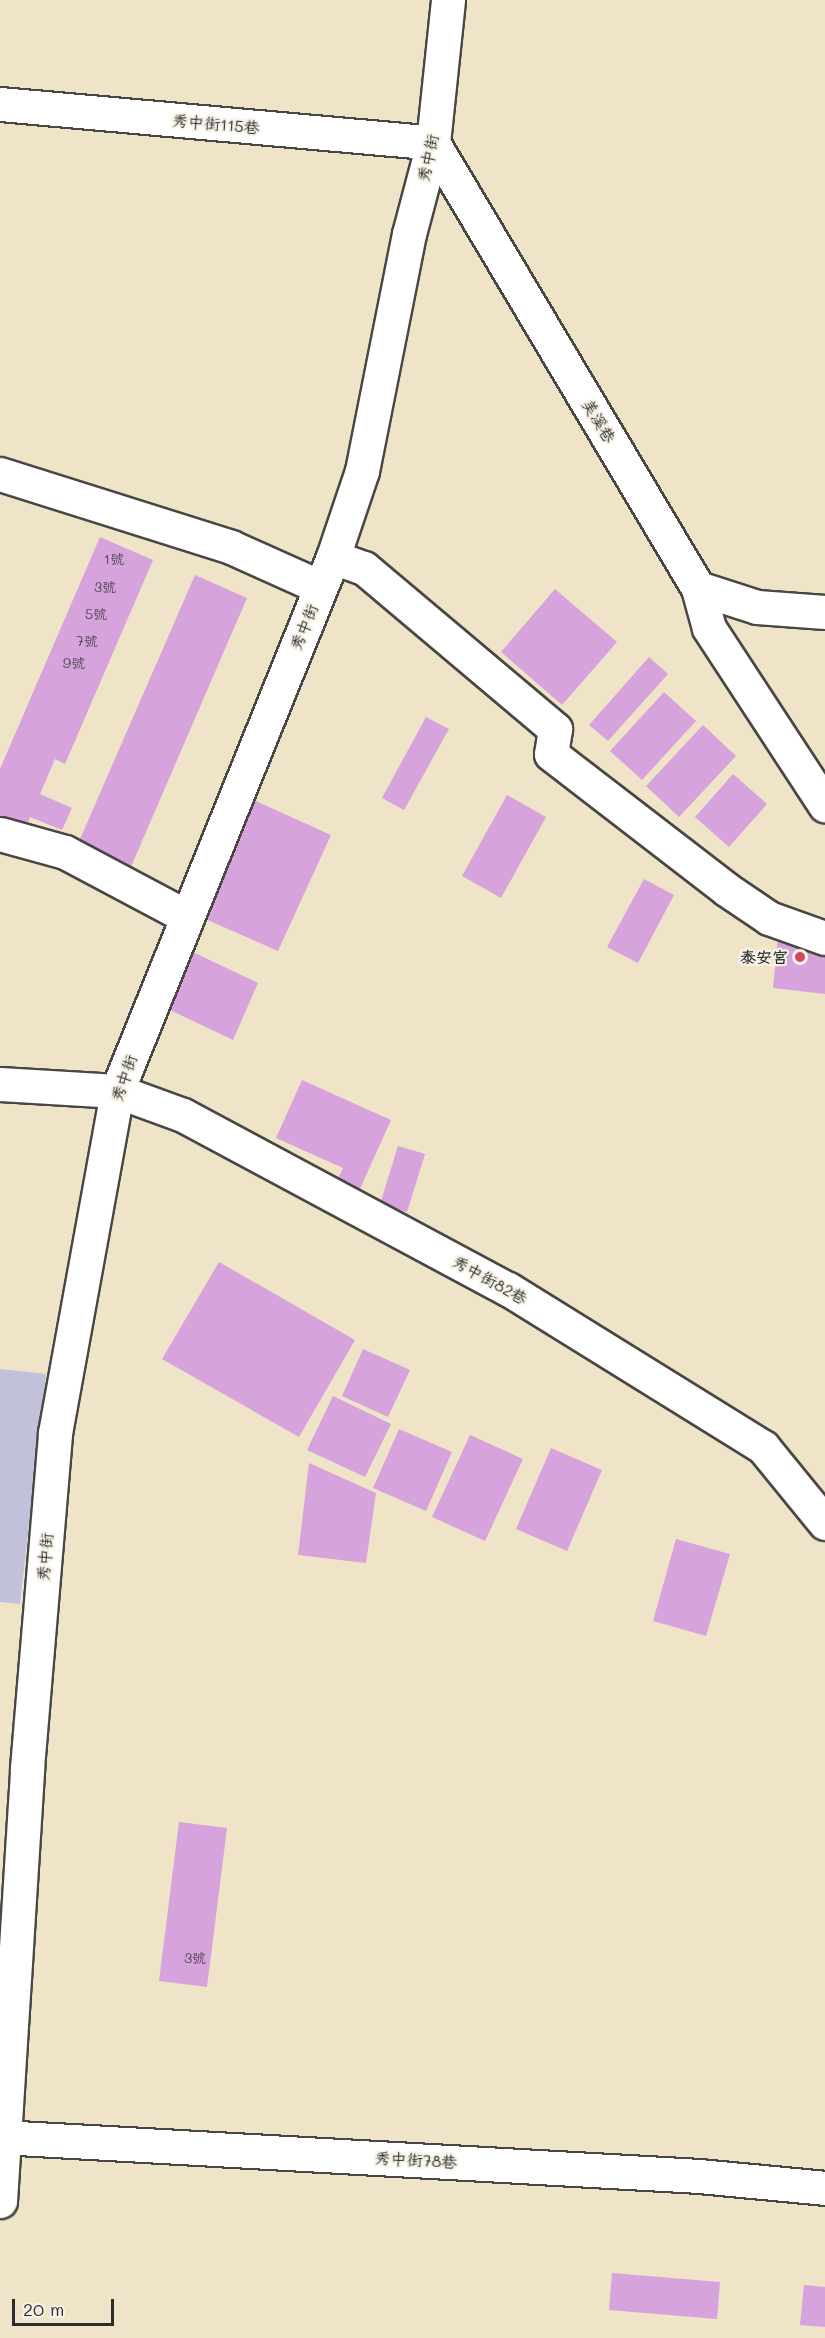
<!DOCTYPE html>
<html>
<head>
<meta charset="utf-8">
<style>
  body { margin:0 }
  #map { position:relative; width:825px; height:2338px; overflow:hidden; background:#efe4c8; font-family:Mali,"LXGW WenKai TC",sans-serif }
  div>[style] { position:absolute }
  .industrial>* { inset:0; background:#c2c1dc }
  .building>* { inset:0; background:#d6a3dc }
  .roads { filter:drop-shadow(2px 0 #484743) drop-shadow(-2px 0 #484743) drop-shadow(0 2px #484743) drop-shadow(0 -2px #484743) }
  .minor>* { height:33px; margin:-16.5px; padding:0 16.5px; transform-origin:16.5px; border-radius:16.5px; background:#fff }
  .dots>* { width:16px; height:16px; translate:-50% -50%; box-sizing:border-box; border:3px solid #f7f3e8; border-radius:50% }
  span { translate:-50% -50%; white-space:nowrap; text-align:center; line-height:1.15; -webkit-text-stroke:4.5px #f7f3e8; paint-order:stroke }
  .number-label { font-size:14px; color:#564957 }
  .number-label span { -webkit-text-stroke-width:0 }
  .street-label { font-size:16px; color:#2b2b2b }
  .poi-label { font-size:16px; color:#2b2b2b; font-weight:700 }
  .right { translate:-100% -50%; text-align:right }
  .scale { position:absolute; left:12px; top:2299px; width:102px; height:27px; box-sizing:border-box; border:3px solid #2b2b2b; border-top:0; padding-left:8px; font-size:18px; line-height:21px; white-space:nowrap; color:#2b2b2b; -webkit-text-stroke:4px #f7f3e8; paint-order:stroke }
</style>
</head>
<body>
<div id="map">
  <div class="industrial">
    <i style="clip-path:polygon(0 1369px,46px 1374px,20px 1604px,0 1602px)"></i>
  </div>
  <div class="building">
    <i style="clip-path:polygon(100px 537px,153px 560px,65px 764px,55px 759px,40px 794px,72px 808px,62px 830px,30px 817px,26px 827px,0 816px,0 769px)"></i>
    <i style="clip-path:polygon(195px 575px,247px 598px,130px 869px,77px 846px)"></i>
    <i style="clip-path:polygon(555px 589px,617px 642px,562px 705px,501px 652px)"></i>
    <i style="clip-path:polygon(649px 657px,668px 674px,608px 741px,589px 725px)"></i>
    <i style="clip-path:polygon(664px 692px,696px 721px,642px 780px,610px 751px)"></i>
    <i style="clip-path:polygon(426px 717px,449px 729px,404px 810px,382px 798px)"></i>
    <i style="clip-path:polygon(703px 725px,736px 756px,679px 817px,646px 786px)"></i>
    <i style="clip-path:polygon(733px 774px,767px 804px,729px 847px,695px 817px)"></i>
    <i style="clip-path:polygon(240px 794px,331px 835px,278px 951px,187px 911px)"></i>
    <i style="clip-path:polygon(507px 795px,546px 817px,501px 898px,462px 876px)"></i>
    <i style="clip-path:polygon(644px 879px,674px 895px,638px 963px,607px 947px)"></i>
    <i style="clip-path:polygon(779px 924px,825px 926px,825px 994px,773px 988px)"></i>
    <i style="clip-path:polygon(178px 945px,258px 983px,233px 1040px,151px 1001px)"></i>
    <i style="clip-path:polygon(302px 1080px,391px 1120px,354px 1202px,332px 1191px,343px 1168px,276px 1138px)"></i>
    <i style="clip-path:polygon(398px 1146px,425px 1154px,407px 1212px,380px 1204px)"></i>
    <i style="clip-path:polygon(219px 1262px,355px 1340px,299px 1437px,162px 1359px)"></i>
    <i style="clip-path:polygon(363px 1349px,410px 1370px,388px 1417px,342px 1396px)"></i>
    <i style="clip-path:polygon(333px 1396px,391px 1424px,365px 1477px,307px 1450px)"></i>
    <i style="clip-path:polygon(399px 1429px,452px 1452px,426px 1511px,373px 1488px)"></i>
    <i style="clip-path:polygon(470px 1435px,523px 1459px,485px 1541px,432px 1517px)"></i>
    <i style="clip-path:polygon(551px 1448px,602px 1470px,567px 1551px,516px 1529px)"></i>
    <i style="clip-path:polygon(309px 1463px,376px 1493px,366px 1563px,298px 1555px)"></i>
    <i style="clip-path:polygon(676px 1539px,730px 1554px,706px 1636px,653px 1621px)"></i>
    <i style="clip-path:polygon(179px 1822px,227px 1828px,207px 1987px,159px 1981px)"></i>
    <i style="clip-path:polygon(612px 2273px,720px 2282px,717px 2319px,609px 2310px)"></i>
    <i style="clip-path:polygon(804px 2285px,825px 2287px,825px 2327px,800px 2325px)"></i>
  </div>
  <div class="roads">
    <div class="minor">
      <i style="left:0;top:104px;width:435px;rotate:5.1deg"></i>
      <i style="left:433px;top:143px;width:518px;rotate:59.23deg"></i>
      <i style="left:698px;top:588px;width:62px;rotate:17.9deg"></i>
      <i style="left:757px;top:607px;width:68px;rotate:4.2deg"></i>
      <i style="left:0;top:474px;width:242px;rotate:17.5deg"></i>
      <i style="left:231px;top:547px;width:98px;rotate:24.2deg"></i>
      <i style="left:333px;top:557px;width:33px;rotate:20deg"></i>
      <i style="left:364px;top:568px;width:250px;rotate:40.1deg"></i>
      <i style="left:555px;top:729px;width:25px;rotate:99deg"></i>
      <i style="left:551px;top:754px;width:221px;rotate:37.6deg"></i>
      <i style="left:726px;top:889px;width:52px;rotate:34deg"></i>
      <i style="left:769px;top:918px;width:59px;rotate:19.7deg"></i>
      <i style="left:698px;top:588px;width:41px;rotate:74.6deg"></i>
      <i style="left:709px;top:628px;width:212px;rotate:56.8deg"></i>
      <i style="left:0;top:834px;width:67px;rotate:15.5deg"></i>
      <i style="left:65px;top:852px;width:138px;rotate:28deg"></i>
      <i style="left:0;top:1084px;width:117px;rotate:3.4deg"></i>
      <i style="left:117px;top:1091px;width:70px;rotate:20deg"></i>
      <i style="left:183px;top:1115px;width:369px;rotate:28.2deg"></i>
      <i style="left:508px;top:1289px;width:300px;rotate:31.8deg"></i>
      <i style="left:763px;top:1447px;width:98px;rotate:50.8deg"></i>
      <i style="left:0;top:2137px;width:700px;rotate:3.19deg"></i>
      <i style="left:699px;top:2176px;width:127px;rotate:5.4deg"></i>
      <i style="left:0;top:2201px;width:434px;rotate:-86.4deg"></i>
      <i style="left:27px;top:1768px;width:336px;rotate:-85.2deg"></i>
      <i style="left:55px;top:1433px;width:348px;rotate:-79.7deg"></i>
      <i style="left:117px;top:1091px;width:576px;rotate:-67.98deg"></i>
      <i style="left:333px;top:557px;width:91px;rotate:-71.4deg"></i>
      <i style="left:362px;top:471px;width:242px;rotate:-78.8deg"></i>
      <i style="left:409px;top:234px;width:94px;rotate:-75.2deg"></i>
      <i style="left:433px;top:143px;width:144px;rotate:-84deg"></i>
    </div>
  </div>
  <div class="dots">
    <i style="left:800px;top:957px;background:#d1495b"></i>
  </div>
  <div class="number-label">
    <span style="left:114px;top:559px">1號</span>
    <span style="left:105px;top:587px">3號</span>
    <span style="left:96px;top:614px">5號</span>
    <span style="left:87px;top:641px">7號</span>
    <span style="left:74px;top:663px">9號</span>
    <span style="left:195px;top:1958px">3號</span>
  </div>
  <div class="street-label">
    <span style="left:216px;top:124px;rotate:5deg">秀中街115巷</span>
    <span style="left:428px;top:158px;rotate:-78deg">秀中街</span>
    <span style="left:599px;top:421px;rotate:59deg">美溪巷</span>
    <span style="left:304px;top:627px;rotate:-68deg">秀中街</span>
    <span style="left:124px;top:1078px;rotate:-71deg">秀中街</span>
    <span style="left:490px;top:1280px;rotate:29deg">秀中街82巷</span>
    <span style="left:45px;top:1557px;rotate:-85deg">秀中街</span>
    <span style="left:416px;top:2160px;rotate:3deg">秀中街78巷</span>
  </div>
  <div class="poi-label">
    <span class="right" style="left:788px;top:957px">泰安宮</span>
  </div>
  <div class="scale">20 m</div>
</div>
</body>
</html>
